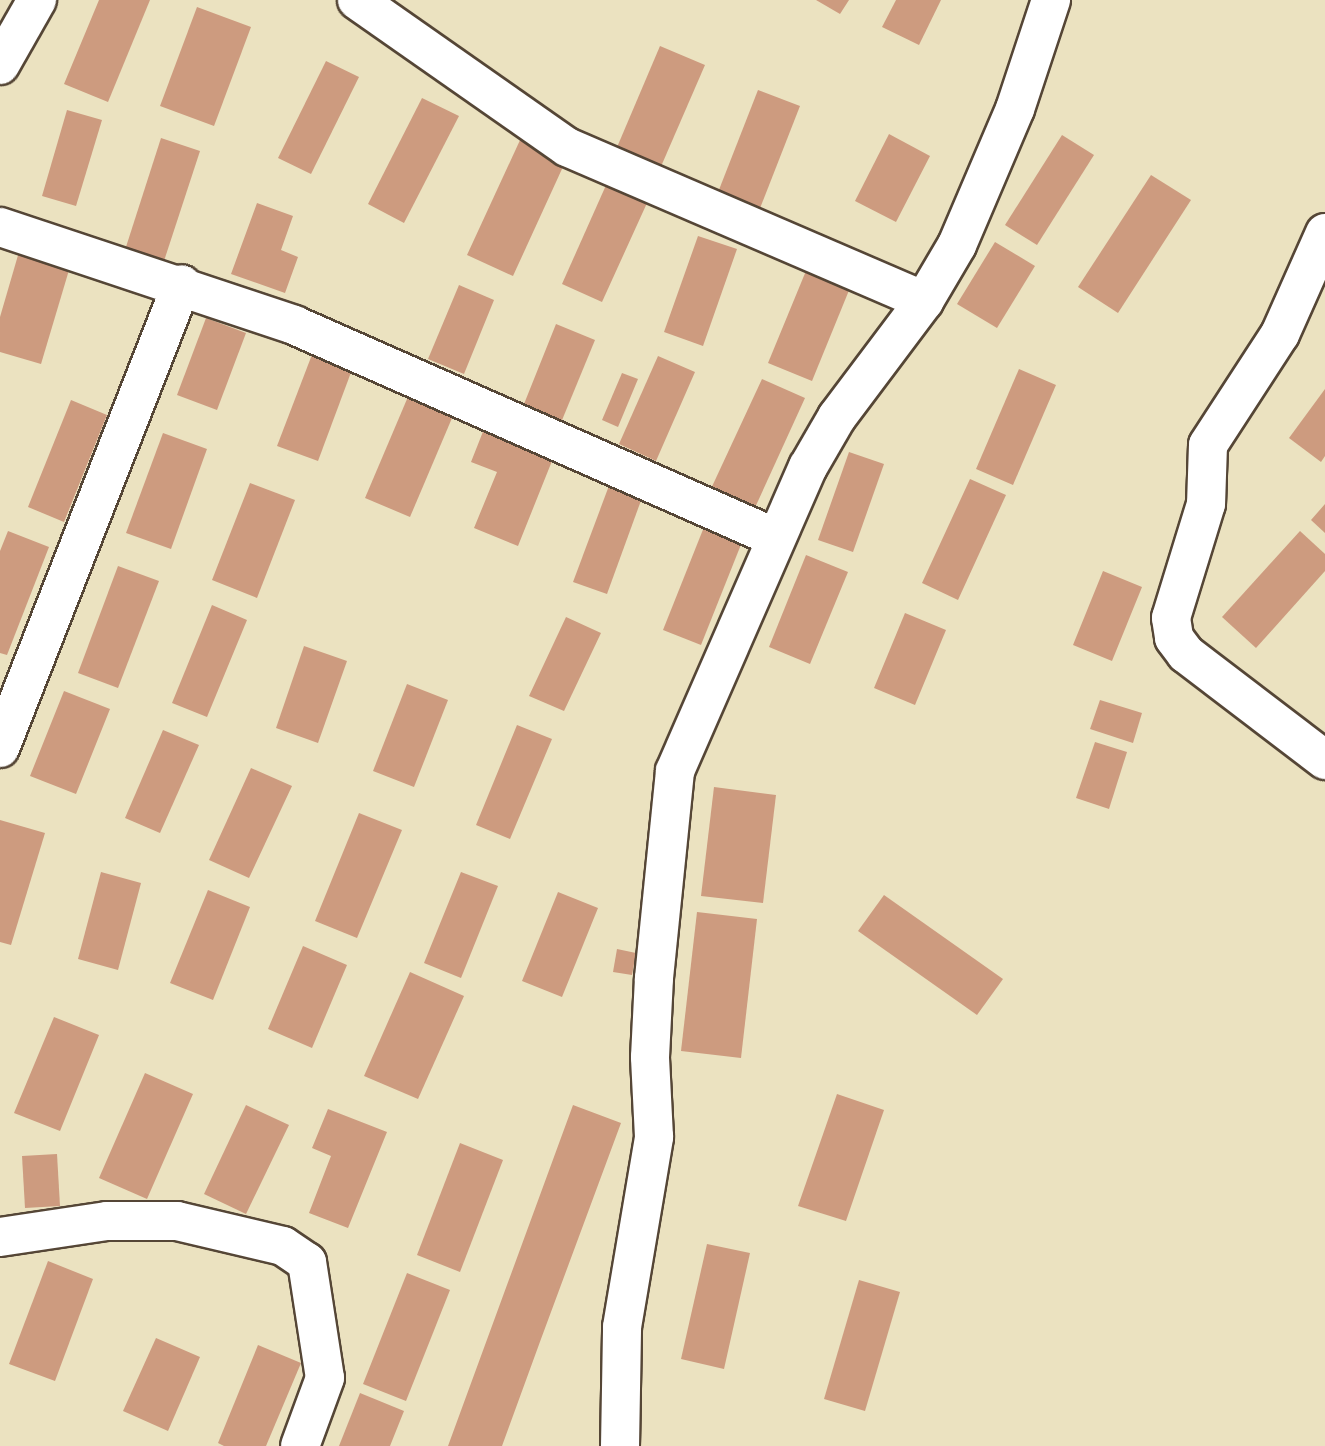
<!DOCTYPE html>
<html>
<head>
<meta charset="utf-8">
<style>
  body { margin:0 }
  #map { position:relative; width:1325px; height:1446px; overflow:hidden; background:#ebe2c0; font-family:"Comic Neue",sans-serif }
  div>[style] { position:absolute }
  .building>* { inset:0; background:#cd9b7f }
  .roads { filter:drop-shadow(2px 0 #554636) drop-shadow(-2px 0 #554636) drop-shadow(0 2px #554636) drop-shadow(0 -2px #554636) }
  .minor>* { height:38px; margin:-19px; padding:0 19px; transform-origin:19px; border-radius:19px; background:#fff }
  span { translate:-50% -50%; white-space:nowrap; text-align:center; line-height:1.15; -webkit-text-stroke:7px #fcf5e5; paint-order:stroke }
</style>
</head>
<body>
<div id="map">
  <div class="building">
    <i style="clip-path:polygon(99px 0,150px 0,108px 102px,64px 84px)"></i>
    <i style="clip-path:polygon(816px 0,849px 0,840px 14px)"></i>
    <i style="clip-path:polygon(896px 0,941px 0,919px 45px,882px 27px)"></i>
    <i style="clip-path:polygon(197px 7px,251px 27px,214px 126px,160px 106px)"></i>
    <i style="clip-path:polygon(660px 46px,705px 65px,656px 178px,612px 159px)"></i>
    <i style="clip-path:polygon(326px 61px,359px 77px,311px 174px,278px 158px)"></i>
    <i style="clip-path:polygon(758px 90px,800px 106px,757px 216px,715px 200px)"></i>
    <i style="clip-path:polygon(422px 98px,459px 116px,404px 223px,368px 204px)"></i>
    <i style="clip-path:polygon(67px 110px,102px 120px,76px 206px,42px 196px)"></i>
    <i style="clip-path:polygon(889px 134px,930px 156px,896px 222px,855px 201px)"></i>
    <i style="clip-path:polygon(1062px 135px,1094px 155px,1037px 245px,1005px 225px)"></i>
    <i style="clip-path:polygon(161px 138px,200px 151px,164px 261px,125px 250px)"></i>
    <i style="clip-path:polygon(521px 138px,567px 158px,513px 276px,467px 255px)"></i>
    <i style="clip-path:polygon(611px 174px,652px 192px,602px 302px,562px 284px)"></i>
    <i style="clip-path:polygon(1151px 175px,1191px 200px,1118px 313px,1078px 287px)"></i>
    <i style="clip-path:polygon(257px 203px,293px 216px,281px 250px,298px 257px,285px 293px,231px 274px)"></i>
    <i style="clip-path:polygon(698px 236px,737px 249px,703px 346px,664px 332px)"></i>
    <i style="clip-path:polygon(995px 242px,1035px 266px,997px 328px,957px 304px)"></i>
    <i style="clip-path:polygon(21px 245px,72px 260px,41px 364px,0 352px,0 317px)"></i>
    <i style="clip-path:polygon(808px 266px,852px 283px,812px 381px,768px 363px)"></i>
    <i style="clip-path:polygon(459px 285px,494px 300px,464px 374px,428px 359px)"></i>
    <i style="clip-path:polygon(206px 318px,246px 333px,217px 410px,177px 395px)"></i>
    <i style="clip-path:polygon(556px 324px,595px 340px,560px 425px,522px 409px)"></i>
    <i style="clip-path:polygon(313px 352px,353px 367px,318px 461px,277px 446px)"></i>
    <i style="clip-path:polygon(658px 356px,695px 372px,656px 461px,619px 444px)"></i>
    <i style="clip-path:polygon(1019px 369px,1056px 385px,1013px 485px,976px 469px)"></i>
    <i style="clip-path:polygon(622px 373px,638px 379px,618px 427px,602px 420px)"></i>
    <i style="clip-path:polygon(762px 379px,805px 398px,753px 512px,709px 493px)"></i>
    <i style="clip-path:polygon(1325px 389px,1325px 456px,1321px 462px,1289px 438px)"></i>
    <i style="clip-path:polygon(410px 392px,455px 411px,410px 517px,365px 498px)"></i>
    <i style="clip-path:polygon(71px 400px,107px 415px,64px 522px,28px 507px)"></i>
    <i style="clip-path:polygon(486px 424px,556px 451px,518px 546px,474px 528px,497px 472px,471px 462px)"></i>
    <i style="clip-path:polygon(163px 433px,207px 449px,171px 549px,126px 533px)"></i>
    <i style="clip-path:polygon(849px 452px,884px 464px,853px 552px,818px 540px)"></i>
    <i style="clip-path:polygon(970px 479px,1006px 495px,958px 600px,922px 583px)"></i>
    <i style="clip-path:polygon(250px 483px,295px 500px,257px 598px,212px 580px)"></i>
    <i style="clip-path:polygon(610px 483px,643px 495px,607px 594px,573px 582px)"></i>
    <i style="clip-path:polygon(1325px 504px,1325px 533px,1311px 520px)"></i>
    <i style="clip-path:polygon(706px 522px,744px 537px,701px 645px,663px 630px)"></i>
    <i style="clip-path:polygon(8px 531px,49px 547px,7px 655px,0 653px,0 551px)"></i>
    <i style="clip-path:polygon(1300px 531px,1325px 554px,1325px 571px,1256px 648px,1222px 617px)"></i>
    <i style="clip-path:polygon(806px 555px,848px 572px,810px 664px,769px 647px)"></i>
    <i style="clip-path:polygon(118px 566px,159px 581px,118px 688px,78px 673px)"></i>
    <i style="clip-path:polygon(1103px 571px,1142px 587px,1112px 661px,1073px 645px)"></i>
    <i style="clip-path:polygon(212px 605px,247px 620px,207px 717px,172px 703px)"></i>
    <i style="clip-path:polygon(905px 613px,946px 630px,915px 705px,874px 688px)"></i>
    <i style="clip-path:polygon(566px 617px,601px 633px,564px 711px,529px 696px)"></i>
    <i style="clip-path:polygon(304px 646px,347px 661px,318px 743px,276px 728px)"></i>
    <i style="clip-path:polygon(407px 684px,448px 700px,414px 787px,373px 771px)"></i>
    <i style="clip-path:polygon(64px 691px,110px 709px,76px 794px,30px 776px)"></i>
    <i style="clip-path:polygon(1100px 700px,1142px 713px,1133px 743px,1090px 729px)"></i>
    <i style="clip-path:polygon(517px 725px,552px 739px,510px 839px,476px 825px)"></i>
    <i style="clip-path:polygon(163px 730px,199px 745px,160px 833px,125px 818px)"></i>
    <i style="clip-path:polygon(1095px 742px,1127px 752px,1109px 809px,1076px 798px)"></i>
    <i style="clip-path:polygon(251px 768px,292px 786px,249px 878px,209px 860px)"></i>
    <i style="clip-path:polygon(714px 787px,776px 795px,763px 903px,701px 896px)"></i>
    <i style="clip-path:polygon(359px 813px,402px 830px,357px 938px,315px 921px)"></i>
    <i style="clip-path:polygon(0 820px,45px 833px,11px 945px,0 942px)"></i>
    <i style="clip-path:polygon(101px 872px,141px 883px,118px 970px,78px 959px)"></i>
    <i style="clip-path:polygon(461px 872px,498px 886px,461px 978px,424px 963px)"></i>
    <i style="clip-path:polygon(208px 890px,250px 907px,213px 1000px,170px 983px)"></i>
    <i style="clip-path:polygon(558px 892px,598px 908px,562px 997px,522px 981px)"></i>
    <i style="clip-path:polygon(884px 895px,1003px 979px,977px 1015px,858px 931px)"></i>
    <i style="clip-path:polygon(697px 912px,757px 919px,741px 1058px,681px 1051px)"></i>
    <i style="clip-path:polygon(303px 946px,347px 965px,312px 1048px,268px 1029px)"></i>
    <i style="clip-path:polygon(617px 949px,636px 953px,632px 975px,613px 972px)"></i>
    <i style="clip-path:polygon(410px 972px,464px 996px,418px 1099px,364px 1076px)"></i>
    <i style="clip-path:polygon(54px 1017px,99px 1035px,60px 1131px,14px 1113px)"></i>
    <i style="clip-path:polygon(145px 1073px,193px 1094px,147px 1199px,99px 1178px)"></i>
    <i style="clip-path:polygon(837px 1094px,884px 1110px,846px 1221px,798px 1206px)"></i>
    <i style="clip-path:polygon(246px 1105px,289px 1125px,246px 1214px,204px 1194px)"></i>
    <i style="clip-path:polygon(573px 1105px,621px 1123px,541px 1339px,502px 1446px,448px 1446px)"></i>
    <i style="clip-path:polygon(328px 1109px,387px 1132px,348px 1228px,309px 1213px,331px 1156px,312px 1148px)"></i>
    <i style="clip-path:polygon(460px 1143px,503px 1160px,460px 1272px,417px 1255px)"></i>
    <i style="clip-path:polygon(57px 1154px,60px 1206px,25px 1208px,22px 1156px)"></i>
    <i style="clip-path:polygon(707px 1244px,750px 1253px,724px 1369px,681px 1359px)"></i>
    <i style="clip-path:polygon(48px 1261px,93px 1279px,55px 1381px,9px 1364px)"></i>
    <i style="clip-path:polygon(407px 1273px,450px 1290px,406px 1401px,363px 1384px)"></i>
    <i style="clip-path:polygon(859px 1280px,900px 1292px,865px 1411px,824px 1399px)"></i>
    <i style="clip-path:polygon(156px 1338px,200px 1357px,168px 1431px,123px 1411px)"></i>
    <i style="clip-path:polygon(258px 1345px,301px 1363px,266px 1446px,224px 1446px,218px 1443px)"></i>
    <i style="clip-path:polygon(360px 1393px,404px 1411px,390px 1446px,339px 1446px)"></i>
  </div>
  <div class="roads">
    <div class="minor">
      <i style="left:357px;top:0;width:256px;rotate:35deg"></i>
      <i style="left:567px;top:147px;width:389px;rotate:23.3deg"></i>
      <i style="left:0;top:65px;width:75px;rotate:-60.4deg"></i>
      <i style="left:0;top:227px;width:310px;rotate:18.4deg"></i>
      <i style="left:294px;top:325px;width:527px;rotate:23.84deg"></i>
      <i style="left:1325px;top:233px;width:111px;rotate:114deg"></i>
      <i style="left:1280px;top:334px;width:132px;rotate:123deg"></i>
      <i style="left:1208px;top:445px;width:59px;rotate:91.9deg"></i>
      <i style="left:1206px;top:504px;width:119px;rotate:107.1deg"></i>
      <i style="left:1171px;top:618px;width:20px;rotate:81deg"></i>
      <i style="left:1174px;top:638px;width:20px;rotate:53deg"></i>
      <i style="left:1186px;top:654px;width:175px;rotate:37.3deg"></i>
      <i style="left:0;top:748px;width:498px;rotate:-68.6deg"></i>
      <i style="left:0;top:1237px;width:108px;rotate:-8.5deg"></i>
      <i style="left:107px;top:1221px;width:70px"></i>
      <i style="left:177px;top:1221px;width:109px;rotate:13.3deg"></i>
      <i style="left:283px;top:1246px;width:29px;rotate:34deg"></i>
      <i style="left:307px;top:1262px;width:117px;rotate:81.2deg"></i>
      <i style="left:325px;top:1378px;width:72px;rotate:110.2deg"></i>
      <i style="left:620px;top:1446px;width:119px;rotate:-89deg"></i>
      <i style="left:622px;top:1327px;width:193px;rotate:-80.4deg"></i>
      <i style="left:654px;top:1137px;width:80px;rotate:-92.9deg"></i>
      <i style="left:650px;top:1057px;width:79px;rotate:-87.1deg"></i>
      <i style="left:654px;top:978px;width:208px;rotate:-84.2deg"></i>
      <i style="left:675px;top:771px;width:332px;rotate:-66.4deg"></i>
      <i style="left:808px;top:467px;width:58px;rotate:-59.9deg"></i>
      <i style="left:837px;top:417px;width:145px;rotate:-53.1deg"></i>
      <i style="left:924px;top:301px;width:65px;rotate:-59.5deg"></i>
      <i style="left:957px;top:245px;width:148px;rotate:-66.9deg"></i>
      <i style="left:1015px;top:109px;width:115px;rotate:-71.7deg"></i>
    </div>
  </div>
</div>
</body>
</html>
